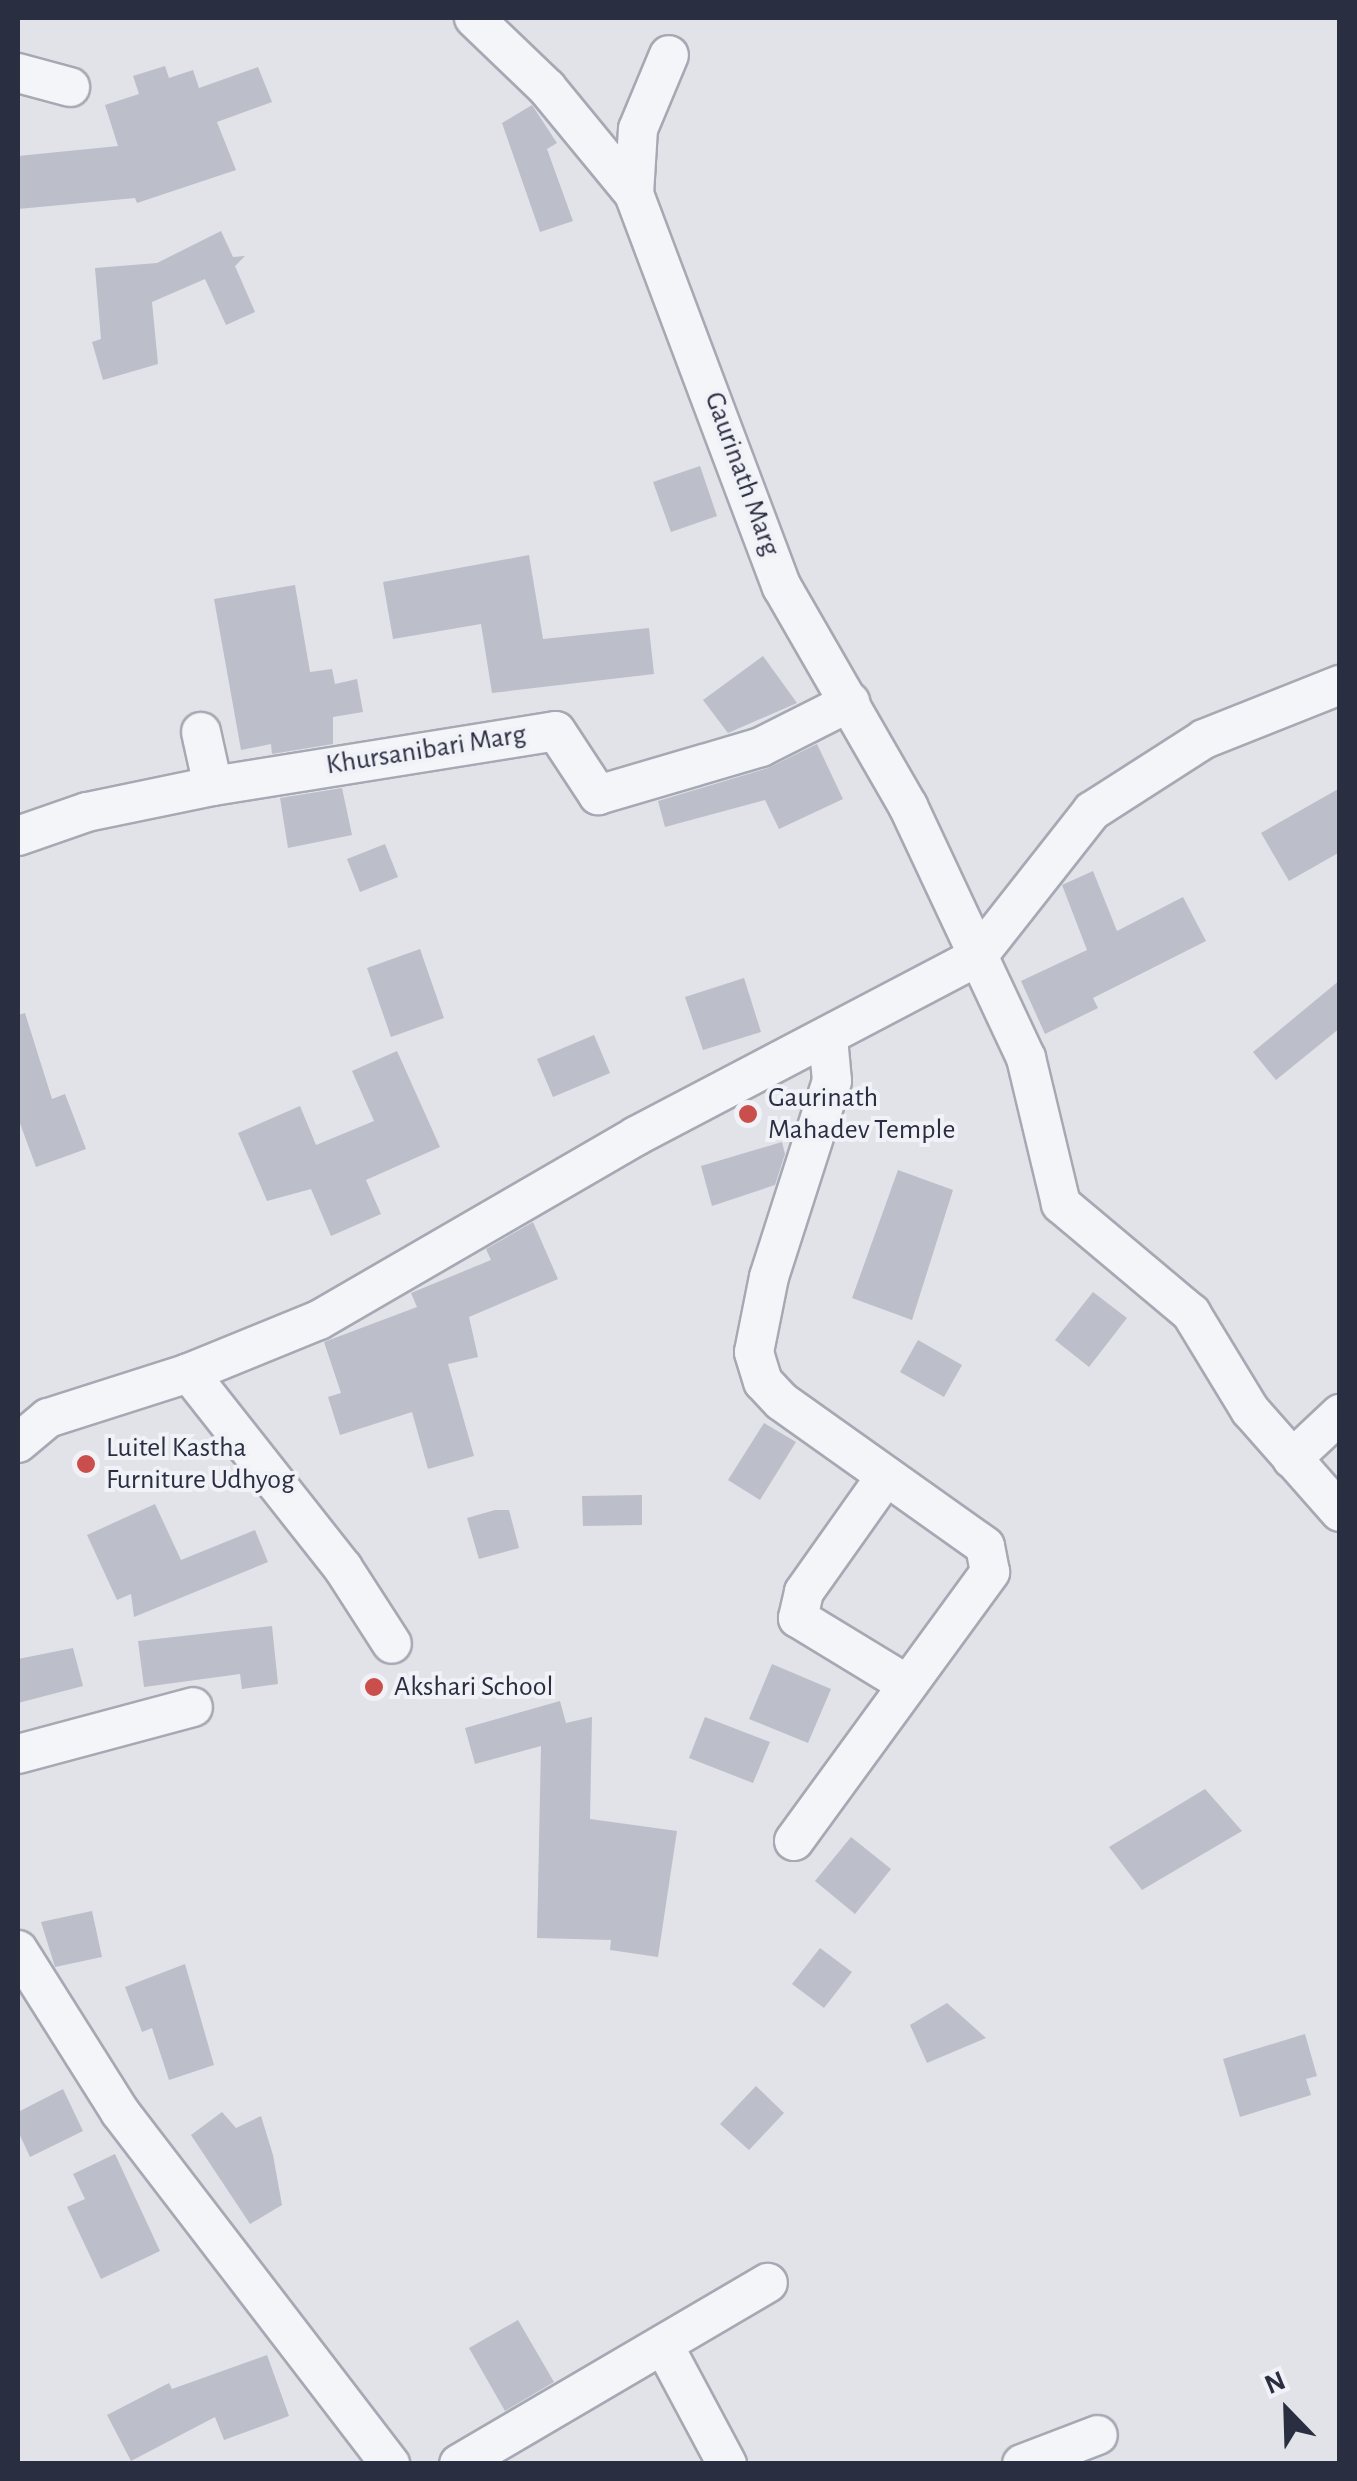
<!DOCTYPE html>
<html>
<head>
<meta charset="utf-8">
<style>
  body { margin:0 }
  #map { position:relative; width:1357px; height:2481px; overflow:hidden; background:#e1e3e9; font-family:"Alegreya Sans",sans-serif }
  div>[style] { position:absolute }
  .building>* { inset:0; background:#bcbec9 }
  .roads { filter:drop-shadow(2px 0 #a6a9b3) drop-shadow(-2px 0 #a6a9b3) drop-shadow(0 2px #a6a9b3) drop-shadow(0 -2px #a6a9b3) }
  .street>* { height:38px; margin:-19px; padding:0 19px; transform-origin:19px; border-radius:19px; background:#f4f5f8 }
  .dots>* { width:28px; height:28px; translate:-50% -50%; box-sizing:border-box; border:5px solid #f1f2f7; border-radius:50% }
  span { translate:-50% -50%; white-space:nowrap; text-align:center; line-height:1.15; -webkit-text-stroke:8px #f1f2f7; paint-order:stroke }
  .street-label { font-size:28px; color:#2a2e41 }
  .poi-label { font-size:28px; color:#2a2e41 }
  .left { translate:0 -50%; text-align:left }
  .frame { position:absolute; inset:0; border:20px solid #2a2e41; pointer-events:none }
  .north { position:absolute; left:1237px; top:2361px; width:100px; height:100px; -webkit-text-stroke:8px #f1f2f7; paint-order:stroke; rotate:337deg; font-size:28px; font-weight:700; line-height:40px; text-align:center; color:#2a2e41 }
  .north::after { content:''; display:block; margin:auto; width:35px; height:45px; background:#2a2e41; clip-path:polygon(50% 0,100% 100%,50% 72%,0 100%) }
</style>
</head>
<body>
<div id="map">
  <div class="building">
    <i style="clip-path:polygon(165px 66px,169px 78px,193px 70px,199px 88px,258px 67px,272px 102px,217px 122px,236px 170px,137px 203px,135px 198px,18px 209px,18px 156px,118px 146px,105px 105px,139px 94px,133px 76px)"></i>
    <i style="clip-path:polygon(532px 105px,557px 143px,547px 149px,573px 221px,540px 232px,502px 123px)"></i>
    <i style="clip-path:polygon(221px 231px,233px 257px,245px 256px,235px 266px,255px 312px,226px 325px,205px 279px,152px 302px,158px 364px,103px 380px,92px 342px,101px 339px,95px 268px,157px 263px)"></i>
    <i style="clip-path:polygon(700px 466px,717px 516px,671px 532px,653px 482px)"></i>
    <i style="clip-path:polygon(529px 555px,543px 639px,649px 628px,654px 674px,492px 693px,481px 624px,393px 639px,383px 582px)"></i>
    <i style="clip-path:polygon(295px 585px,310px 672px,332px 669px,335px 684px,357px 679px,363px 712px,333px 717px,333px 744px,272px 754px,271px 744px,241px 750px,214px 599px)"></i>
    <i style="clip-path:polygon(763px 656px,797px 703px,728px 733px,703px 700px)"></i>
    <i style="clip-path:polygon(817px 744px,843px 799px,779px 829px,765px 800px,665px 827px,658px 801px,768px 768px)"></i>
    <i style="clip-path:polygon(342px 788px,352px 835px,288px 848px,280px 798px)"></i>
    <i style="clip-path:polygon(1340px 788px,1340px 852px,1289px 881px,1261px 833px)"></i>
    <i style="clip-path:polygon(385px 844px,398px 877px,360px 892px,347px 859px)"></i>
    <i style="clip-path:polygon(1093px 871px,1117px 931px,1183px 897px,1206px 941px,1093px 998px,1098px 1008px,1045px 1034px,1021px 981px,1087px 950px,1062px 885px)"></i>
    <i style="clip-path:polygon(420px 949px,444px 1018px,391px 1037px,367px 968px)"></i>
    <i style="clip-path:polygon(744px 978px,761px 1032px,703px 1050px,685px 997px)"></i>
    <i style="clip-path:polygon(1340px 980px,1340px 1028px,1276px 1080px,1253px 1052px)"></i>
    <i style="clip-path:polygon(25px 1013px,52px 1099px,65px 1094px,86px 1149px,36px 1167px,18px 1118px,18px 1015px)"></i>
    <i style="clip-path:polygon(594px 1035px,610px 1073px,553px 1097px,537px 1059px)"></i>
    <i style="clip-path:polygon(397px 1051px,440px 1147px,366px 1180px,381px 1214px,331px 1236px,311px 1189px,267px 1201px,238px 1133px,300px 1106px,316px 1145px,374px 1121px,352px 1071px)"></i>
    <i style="clip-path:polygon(782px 1142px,785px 1154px,775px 1185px,712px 1206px,701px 1166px)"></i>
    <i style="clip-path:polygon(898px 1170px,953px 1190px,912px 1320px,852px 1298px)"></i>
    <i style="clip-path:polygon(533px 1222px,558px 1279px,469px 1317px,478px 1357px,448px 1364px,474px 1456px,428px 1469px,412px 1412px,340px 1435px,328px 1397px,341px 1393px,324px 1342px,417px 1307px,411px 1293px,491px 1260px,486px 1249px)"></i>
    <i style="clip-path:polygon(1093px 1292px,1127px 1318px,1089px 1367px,1055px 1340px)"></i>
    <i style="clip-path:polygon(918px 1340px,962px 1365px,944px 1397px,900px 1372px)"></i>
    <i style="clip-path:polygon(764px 1423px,796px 1442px,760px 1500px,728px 1480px)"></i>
    <i style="clip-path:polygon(642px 1495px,642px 1525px,583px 1526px,582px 1496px)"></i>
    <i style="clip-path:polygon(155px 1504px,181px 1560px,255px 1530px,268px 1562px,134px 1617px,131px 1594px,117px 1600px,87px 1535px)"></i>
    <i style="clip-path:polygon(495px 1510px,509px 1510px,519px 1548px,479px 1559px,467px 1518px)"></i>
    <i style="clip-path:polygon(272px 1626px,278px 1684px,242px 1689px,240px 1674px,144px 1687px,138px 1641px)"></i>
    <i style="clip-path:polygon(73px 1648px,83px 1686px,18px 1703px,18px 1659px)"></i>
    <i style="clip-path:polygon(772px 1664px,831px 1689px,808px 1743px,749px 1719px)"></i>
    <i style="clip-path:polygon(560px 1701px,566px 1723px,592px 1717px,590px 1819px,677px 1831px,658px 1957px,610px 1950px,611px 1940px,537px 1938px,541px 1746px,475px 1764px,465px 1728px)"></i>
    <i style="clip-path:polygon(705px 1717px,770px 1742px,753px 1783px,689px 1758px)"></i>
    <i style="clip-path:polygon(1205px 1789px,1242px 1831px,1142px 1890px,1109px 1847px)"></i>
    <i style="clip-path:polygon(851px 1837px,891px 1869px,855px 1914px,815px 1881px)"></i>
    <i style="clip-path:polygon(92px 1911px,102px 1957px,55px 1967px,41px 1922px)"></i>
    <i style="clip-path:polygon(820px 1948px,852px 1972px,824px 2008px,792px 1984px)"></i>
    <i style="clip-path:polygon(185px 1964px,214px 2065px,169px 2080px,152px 2028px,142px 2032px,125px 1987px)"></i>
    <i style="clip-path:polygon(947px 2003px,986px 2038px,927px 2063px,910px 2025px)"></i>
    <i style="clip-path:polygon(1305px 2034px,1317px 2076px,1306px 2079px,1311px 2095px,1240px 2117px,1223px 2059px)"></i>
    <i style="clip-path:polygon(756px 2086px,784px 2113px,749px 2150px,720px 2124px)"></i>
    <i style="clip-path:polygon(63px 2089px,83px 2131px,30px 2157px,18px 2131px,18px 2112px)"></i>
    <i style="clip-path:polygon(222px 2112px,236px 2128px,261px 2116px,273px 2155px,282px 2205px,250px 2224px,191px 2135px)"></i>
    <i style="clip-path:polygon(115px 2154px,160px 2251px,101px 2279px,67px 2207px,85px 2199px,73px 2174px)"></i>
    <i style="clip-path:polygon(518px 2320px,554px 2382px,505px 2411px,469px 2348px)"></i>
    <i style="clip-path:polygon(267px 2355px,289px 2416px,224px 2440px,215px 2417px,131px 2461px,107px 2415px,169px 2383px,172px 2389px)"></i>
  </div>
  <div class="roads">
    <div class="street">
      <i style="left:474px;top:18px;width:101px;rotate:43.8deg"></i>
      <i style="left:547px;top:88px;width:137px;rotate:50.6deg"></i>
      <i style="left:634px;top:194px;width:420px;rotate:69.4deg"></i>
      <i style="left:782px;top:587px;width:253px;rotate:60.1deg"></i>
      <i style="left:908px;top:806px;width:278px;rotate:64.9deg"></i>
      <i style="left:1026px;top:1058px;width:150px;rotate:76.5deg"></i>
      <i style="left:1061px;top:1204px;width:170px;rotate:40deg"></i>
      <i style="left:1191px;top:1313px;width:114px;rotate:58.7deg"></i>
      <i style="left:1250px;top:1410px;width:136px;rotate:48.6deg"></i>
      <i style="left:18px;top:73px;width:54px;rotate:15.1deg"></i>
      <i style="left:634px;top:194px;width:65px;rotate:-86.5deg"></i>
      <i style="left:638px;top:129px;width:80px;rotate:-67.3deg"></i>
      <i style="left:201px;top:732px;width:55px;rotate:77.5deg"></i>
      <i style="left:18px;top:836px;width:73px;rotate:-19.2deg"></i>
      <i style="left:87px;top:812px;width:129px;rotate:-11.7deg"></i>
      <i style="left:213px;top:786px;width:347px;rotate:-9.1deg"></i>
      <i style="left:556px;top:731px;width:77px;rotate:56.7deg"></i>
      <i style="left:598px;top:795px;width:170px;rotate:-16.4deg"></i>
      <i style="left:761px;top:747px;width:100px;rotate:-26.8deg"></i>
      <i style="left:189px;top:1373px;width:248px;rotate:51.7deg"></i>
      <i style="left:343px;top:1568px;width:90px;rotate:57.2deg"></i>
      <i style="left:18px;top:1443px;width:39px;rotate:-40deg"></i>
      <i style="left:48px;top:1418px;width:148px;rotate:-17.7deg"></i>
      <i style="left:189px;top:1373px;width:140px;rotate:-22.2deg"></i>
      <i style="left:319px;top:1320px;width:367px;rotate:-30.1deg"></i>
      <i style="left:636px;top:1136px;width:385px;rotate:-27.7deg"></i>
      <i style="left:977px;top:957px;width:186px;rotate:-51.8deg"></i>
      <i style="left:1092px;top:811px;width:133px;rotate:-32.7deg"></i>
      <i style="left:1204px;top:739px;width:146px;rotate:-21.7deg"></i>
      <i style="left:1292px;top:1459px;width:66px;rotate:-43.2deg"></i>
      <i style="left:886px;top:1476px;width:142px;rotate:125.3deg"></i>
      <i style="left:804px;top:1592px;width:27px;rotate:103deg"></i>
      <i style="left:798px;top:1618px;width:125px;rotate:31.3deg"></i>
      <i style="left:18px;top:1754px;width:181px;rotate:-15deg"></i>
      <i style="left:794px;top:1841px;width:333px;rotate:-53.9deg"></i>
      <i style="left:990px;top:1572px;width:26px;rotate:-101deg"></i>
      <i style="left:985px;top:1546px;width:250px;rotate:-144.6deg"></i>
      <i style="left:781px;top:1401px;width:26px;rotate:-133deg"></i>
      <i style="left:763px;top:1382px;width:31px;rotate:-107deg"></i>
      <i style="left:754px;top:1352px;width:76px;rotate:-78.7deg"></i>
      <i style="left:769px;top:1277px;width:206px;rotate:-72.2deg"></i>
      <i style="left:832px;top:1081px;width:43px;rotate:-95.3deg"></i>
      <i style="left:18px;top:1950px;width:191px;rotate:57.8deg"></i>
      <i style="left:120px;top:2112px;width:444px;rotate:52.5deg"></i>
      <i style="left:664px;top:2346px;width:134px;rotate:61.9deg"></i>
      <i style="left:459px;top:2464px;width:358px;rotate:-30.4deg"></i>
      <i style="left:1022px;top:2464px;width:81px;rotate:-20.9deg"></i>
    </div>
  </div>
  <div class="dots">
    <i style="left:748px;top:1114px;background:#ca4e4b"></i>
    <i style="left:86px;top:1464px;background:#ca4e4b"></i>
    <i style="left:374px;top:1687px;background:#ca4e4b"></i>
  </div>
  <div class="street-label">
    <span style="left:742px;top:474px;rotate:70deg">Gaurinath Marg</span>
    <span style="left:426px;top:750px;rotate:-9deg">Khursanibari Marg</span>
  </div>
  <div class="poi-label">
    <span class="left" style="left:768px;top:1114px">Gaurinath<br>Mahadev Temple</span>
    <span class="left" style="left:106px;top:1464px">Luitel Kastha<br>Furniture Udhyog</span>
    <span class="left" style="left:394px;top:1687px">Akshari School</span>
  </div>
  <div class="frame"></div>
  <div class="north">N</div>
</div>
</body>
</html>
